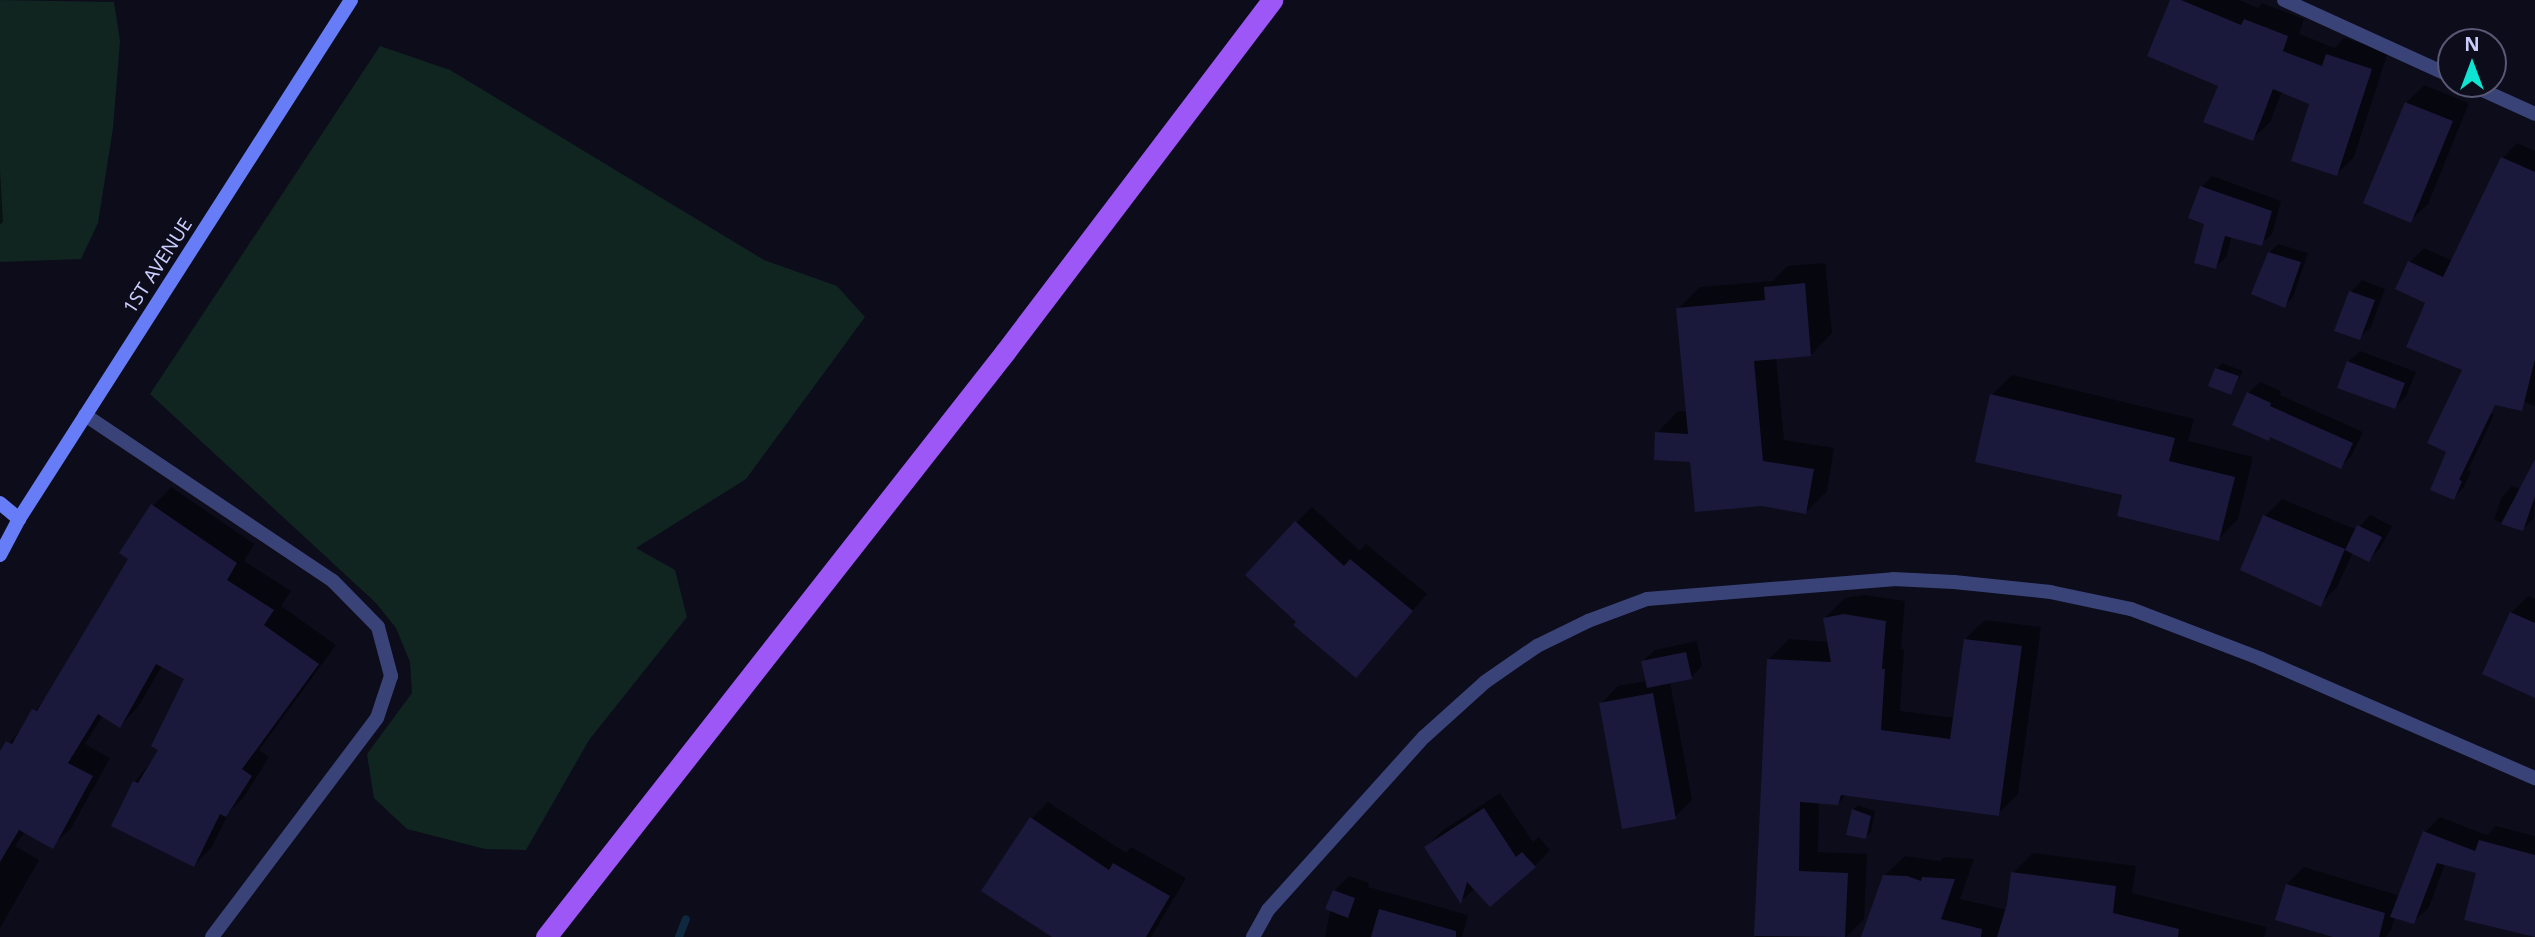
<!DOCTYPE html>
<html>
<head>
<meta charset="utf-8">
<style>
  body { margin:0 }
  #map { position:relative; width:2535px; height:937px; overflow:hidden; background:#0c0c1b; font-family:"Noto Sans",sans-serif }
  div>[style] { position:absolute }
  .green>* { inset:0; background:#102520 }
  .shadow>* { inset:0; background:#0007 }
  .stream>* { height:8px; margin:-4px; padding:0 4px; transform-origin:4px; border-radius:4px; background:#0e293e }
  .building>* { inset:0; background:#1a193b }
  .street>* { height:14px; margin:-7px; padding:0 7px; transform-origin:7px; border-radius:7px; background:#3a4378 }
  .secondary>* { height:14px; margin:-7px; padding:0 7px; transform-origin:7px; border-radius:7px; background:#667df7 }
  .primary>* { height:21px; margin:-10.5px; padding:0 10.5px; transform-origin:10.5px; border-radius:10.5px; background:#9d57f6 }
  span { translate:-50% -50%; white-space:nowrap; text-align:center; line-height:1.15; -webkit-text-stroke:7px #0c0c1b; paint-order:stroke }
  .street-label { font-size:19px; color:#cacdfc }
  .north { position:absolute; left:2437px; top:28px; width:70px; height:70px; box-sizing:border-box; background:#0c0c1b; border:2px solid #585975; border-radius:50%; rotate:0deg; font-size:19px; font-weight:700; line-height:28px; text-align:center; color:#cacdfc }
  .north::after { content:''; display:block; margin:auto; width:24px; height:32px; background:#0de5d2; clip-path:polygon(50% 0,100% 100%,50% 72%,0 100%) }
</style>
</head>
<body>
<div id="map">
  <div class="green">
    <i style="clip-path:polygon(0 0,114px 2px,120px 41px,113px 128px,98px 223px,81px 259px,0 262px)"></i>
    <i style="clip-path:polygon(380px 46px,450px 70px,764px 260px,837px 286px,865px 317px,746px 479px,636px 548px,675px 570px,687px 617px,589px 740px,526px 850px,485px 849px,407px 829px,374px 798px,367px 754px,412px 693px,410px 662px,396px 628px,376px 603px,150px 394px)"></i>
  </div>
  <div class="shadow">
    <i style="clip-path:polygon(2172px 0,2239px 0,2258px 8px,2262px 3px,2304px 19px,2299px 34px,2335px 48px,2344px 38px,2388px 52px,2354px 157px,2337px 174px,2312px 103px,2282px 91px,2270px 122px,2252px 139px)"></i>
    <i style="clip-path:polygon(2424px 85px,2469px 103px,2428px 204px,2410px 221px,2365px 202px,2406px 103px)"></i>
    <i style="clip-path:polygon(2517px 143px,2535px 151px,2535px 406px,2461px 376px,2464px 369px,2427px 302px,2410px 262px,2424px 248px,2453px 261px,2503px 158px)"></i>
    <i style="clip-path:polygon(0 169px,3px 222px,0 225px)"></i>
    <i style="clip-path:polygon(2212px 176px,2281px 201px,2272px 234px,2261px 244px,2232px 236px,2226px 257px,2216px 267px,2202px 187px)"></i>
    <i style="clip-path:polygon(2278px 244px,2308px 253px,2293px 297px,2284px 306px,2269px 253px)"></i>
    <i style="clip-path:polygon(1825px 263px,1832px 333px,1811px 355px,1776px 358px,1784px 440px,1834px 448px,1827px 491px,1806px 512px,1692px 460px,1657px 433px,1678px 411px,1688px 412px,1678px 309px,1700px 287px,1773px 281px,1787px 266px)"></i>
    <i style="clip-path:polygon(2362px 280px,2385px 289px,2371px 327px,2359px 338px,2336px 330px,2351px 292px)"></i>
    <i style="clip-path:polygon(2360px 351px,2416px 372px,2406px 396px,2395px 407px,2348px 362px)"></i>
    <i style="clip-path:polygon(2222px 363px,2243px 371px,2231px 393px,2217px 369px)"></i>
    <i style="clip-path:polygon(2012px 375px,2194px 419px,2188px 441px,2253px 457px,2238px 519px,2219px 539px,1992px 395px)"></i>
    <i style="clip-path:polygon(2260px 382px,2281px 391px,2280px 395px,2363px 432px,2352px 455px,2341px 467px,2271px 436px,2268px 439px,2248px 393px)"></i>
    <i style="clip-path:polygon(2457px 396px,2494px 415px,2468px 470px,2471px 471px,2464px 487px,2454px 498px,2448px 451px)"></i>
    <i style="clip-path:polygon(2535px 462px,2534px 518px,2523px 529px,2494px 520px,2501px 498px,2512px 486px,2521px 489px)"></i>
    <i style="clip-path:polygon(171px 487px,254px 544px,244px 561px,291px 591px,281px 606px,336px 645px,259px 750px,269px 757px,244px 797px,229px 812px,212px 847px,194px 865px,135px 782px,160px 750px,186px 678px,162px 666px,138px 707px,120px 726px,103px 715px,85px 744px,110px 758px,71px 828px,52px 846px,25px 831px,15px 846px,39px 860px,0 928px,0 755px,48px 695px,130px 558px,153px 506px)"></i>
    <i style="clip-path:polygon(2282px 499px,2357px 530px,2370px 515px,2392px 526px,2380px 548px,2369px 560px,2353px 552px,2337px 587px,2320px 605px,2265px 516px)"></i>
    <i style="clip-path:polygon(1312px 507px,1360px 551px,1366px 544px,1427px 594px,1356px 676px,1298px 622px,1296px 523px)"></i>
    <i style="clip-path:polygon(1865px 595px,1905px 601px,1901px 649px,1904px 650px,1900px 711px,1955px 718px,1965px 639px,1985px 620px,2041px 627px,2018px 794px,1998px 814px,1847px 794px,1838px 804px,1819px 802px,1818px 852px,1867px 854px,1864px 919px,1846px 937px,1755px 937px,1769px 659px,1789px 639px,1829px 642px,1825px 618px,1845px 598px)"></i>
    <i style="clip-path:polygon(2528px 596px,2535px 599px,2535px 696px,2511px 613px)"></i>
    <i style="clip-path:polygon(1697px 641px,1702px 666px,1691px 677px,1670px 682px,1692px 800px,1675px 817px,1601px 704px,1618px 686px,1647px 681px,1643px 661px,1655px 650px)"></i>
    <i style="clip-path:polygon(1500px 793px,1533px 842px,1539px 837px,1550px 850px,1535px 866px,1475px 888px,1461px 901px,1426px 847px,1442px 831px)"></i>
    <i style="clip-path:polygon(1048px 802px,1126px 853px,1131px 847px,1186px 878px,1151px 937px,1053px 937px,1031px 819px)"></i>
    <i style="clip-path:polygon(1858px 805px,1875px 811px,1871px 832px,1865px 837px,1853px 810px)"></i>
    <i style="clip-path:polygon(2440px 817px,2487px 835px,2496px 826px,2535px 836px,2535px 935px,2479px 872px,2445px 864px,2429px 907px,2413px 922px,2395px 917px,2391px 930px,2385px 937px,2339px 937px,2287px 884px,2304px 867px,2400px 896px,2425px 832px)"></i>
    <i style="clip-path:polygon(2033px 853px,2136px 866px,2132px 893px,2267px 927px,2264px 937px,1863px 937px,1884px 876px,1905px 856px,1940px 861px,1944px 857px,1974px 859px,1960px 899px,2007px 910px,2013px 873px)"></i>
    <i style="clip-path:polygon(1349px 876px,1369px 883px,1368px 887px,1468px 915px,1462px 937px,1325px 937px,1334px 891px)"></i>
  </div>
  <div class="stream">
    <i style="left:679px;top:937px;width:19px;rotate:-69deg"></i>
  </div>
  <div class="building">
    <i style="clip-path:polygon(2170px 0,2181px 0,2241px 25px,2244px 19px,2288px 36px,2283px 51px,2322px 66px,2326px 54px,2372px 69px,2337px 176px,2291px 161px,2309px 104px,2273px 89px,2253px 141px,2203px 122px,2218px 86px,2147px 56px)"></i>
    <i style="clip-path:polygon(2405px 102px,2453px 121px,2411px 223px,2363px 203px)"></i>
    <i style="clip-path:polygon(2501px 157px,2535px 172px,2535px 359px,2522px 411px,2495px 405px,2459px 480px,2462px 481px,2454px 500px,2430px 490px,2446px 452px,2427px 443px,2462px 370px,2406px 347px,2425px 303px,2395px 289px,2408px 261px,2443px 277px)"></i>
    <i style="clip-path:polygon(2200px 186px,2272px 211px,2262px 246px,2225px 236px,2216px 269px,2194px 263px,2204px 224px,2188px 218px)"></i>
    <i style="clip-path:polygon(2268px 252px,2301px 262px,2285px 308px,2251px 294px)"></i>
    <i style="clip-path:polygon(1805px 283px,1811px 356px,1754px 361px,1763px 461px,1814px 469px,1806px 514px,1762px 506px,1695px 512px,1690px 462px,1654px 460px,1655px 432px,1688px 434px,1676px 308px,1765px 300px,1764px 287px)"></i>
    <i style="clip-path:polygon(2349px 291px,2375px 300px,2360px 340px,2334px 331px)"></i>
    <i style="clip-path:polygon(2347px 361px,2405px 383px,2395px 409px,2337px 388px)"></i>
    <i style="clip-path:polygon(2215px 368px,2239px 376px,2231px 395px,2208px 386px)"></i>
    <i style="clip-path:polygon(2247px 392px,2271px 403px,2270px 406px,2353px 443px,2341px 469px,2270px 437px,2269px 441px,2232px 425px)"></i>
    <i style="clip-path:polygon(1990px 394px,2175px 438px,2169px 461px,2235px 477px,2219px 541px,2117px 516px,2122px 495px,1975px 462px)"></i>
    <i style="clip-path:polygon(2535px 459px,2535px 496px,2523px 531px,2501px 524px)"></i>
    <i style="clip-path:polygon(151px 504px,237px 563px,227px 580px,274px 610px,264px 625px,319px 664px,242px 769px,252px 776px,226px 817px,220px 814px,194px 867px,111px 826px,133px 781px,138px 783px,158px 750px,151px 746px,184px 679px,156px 664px,120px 728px,98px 714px,68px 763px,93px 776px,53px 849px,19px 830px,0 862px,0 751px,6px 741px,12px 744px,32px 709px,37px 711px,128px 559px,119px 553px)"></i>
    <i style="clip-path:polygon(2263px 515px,2345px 549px,2321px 607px,2240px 570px)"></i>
    <i style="clip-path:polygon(1295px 521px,1344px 566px,1350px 559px,1413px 611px,1356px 678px,1293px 625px,1296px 622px,1245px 575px)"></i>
    <i style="clip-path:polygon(2357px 525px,2382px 537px,2369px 562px,2345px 550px)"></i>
    <i style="clip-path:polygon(2510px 612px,2535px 623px,2535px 698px,2482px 674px)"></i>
    <i style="clip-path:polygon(1844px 614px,1886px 621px,1882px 669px,1885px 669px,1881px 730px,1950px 739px,1964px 639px,2022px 646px,1999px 816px,1841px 795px,1838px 805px,1800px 802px,1799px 871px,1848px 873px,1845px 937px,1754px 936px,1767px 659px,1831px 662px,1823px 618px)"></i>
    <i style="clip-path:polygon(1686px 652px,1692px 679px,1647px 688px,1641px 661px)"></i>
    <i style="clip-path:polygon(1653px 693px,1676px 819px,1622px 829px,1599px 703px)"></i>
    <i style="clip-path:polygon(1484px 808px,1516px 857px,1522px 852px,1536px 867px,1490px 907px,1467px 882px,1461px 904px,1424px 847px)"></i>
    <i style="clip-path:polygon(1852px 809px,1871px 816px,1866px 839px,1846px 835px)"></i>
    <i style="clip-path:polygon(1030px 817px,1109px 870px,1113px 863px,1170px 896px,1146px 937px,1052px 937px,981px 891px)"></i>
    <i style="clip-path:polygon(2423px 831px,2475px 851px,2479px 840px,2535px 855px,2535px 937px,2464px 920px,2476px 873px,2437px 863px,2414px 924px,2390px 917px)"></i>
    <i style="clip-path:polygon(2011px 872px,2116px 886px,2113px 913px,2179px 929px,2178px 937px,1997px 937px,2007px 904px)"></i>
    <i style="clip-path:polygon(1883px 875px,1907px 876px,1921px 881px,1922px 877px,1955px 879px,1941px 919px,1982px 929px,1981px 937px,1861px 937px)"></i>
    <i style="clip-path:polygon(2286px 884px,2385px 913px,2379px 937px,2333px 937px,2275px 920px)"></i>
    <i style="clip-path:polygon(1333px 890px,1355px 898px,1348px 918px,1325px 909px)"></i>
    <i style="clip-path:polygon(1379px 909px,1456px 931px,1456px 937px,1371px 937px)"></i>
  </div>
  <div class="street">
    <i style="left:2284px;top:0;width:183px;rotate:24.5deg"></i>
    <i style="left:2469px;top:84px;width:72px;rotate:24.4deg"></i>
    <i style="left:85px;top:415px;width:298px;rotate:33.8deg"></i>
    <i style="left:333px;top:581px;width:64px;rotate:45.6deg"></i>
    <i style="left:378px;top:627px;width:51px;rotate:75.1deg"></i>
    <i style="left:391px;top:676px;width:44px;rotate:108.4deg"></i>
    <i style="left:377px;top:718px;width:274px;rotate:127deg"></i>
    <i style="left:1253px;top:937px;width:31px;rotate:-61deg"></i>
    <i style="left:1268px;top:910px;width:233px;rotate:-48deg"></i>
    <i style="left:1424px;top:737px;width:82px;rotate:-42deg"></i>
    <i style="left:1485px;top:682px;width:63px;rotate:-34.7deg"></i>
    <i style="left:1537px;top:646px;width:57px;rotate:-26.1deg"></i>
    <i style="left:1588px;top:621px;width:63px;rotate:-20.4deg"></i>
    <i style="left:1647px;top:599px;width:247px;rotate:-4.6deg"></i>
    <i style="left:1893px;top:579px;width:61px;rotate:2.8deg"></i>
    <i style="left:1954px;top:582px;width:97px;rotate:5.9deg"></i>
    <i style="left:2050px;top:592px;width:83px;rotate:11.9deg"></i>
    <i style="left:2131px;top:609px;width:139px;rotate:21deg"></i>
    <i style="left:2261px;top:659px;width:299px;rotate:23.5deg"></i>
  </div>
  <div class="secondary">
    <i style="left:0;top:503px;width:25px;rotate:40deg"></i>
    <i style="left:0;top:555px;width:41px;rotate:-62.2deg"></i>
    <i style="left:19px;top:519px;width:616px;rotate:-57.39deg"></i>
  </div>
  <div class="primary">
    <i style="left:546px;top:937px;width:744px;rotate:-51.88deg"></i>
    <i style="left:1005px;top:352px;width:442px;rotate:-52.8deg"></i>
  </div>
  <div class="street-label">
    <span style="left:158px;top:266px;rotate:-57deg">1ST AVENUE</span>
  </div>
  <div class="north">N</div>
</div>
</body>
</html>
